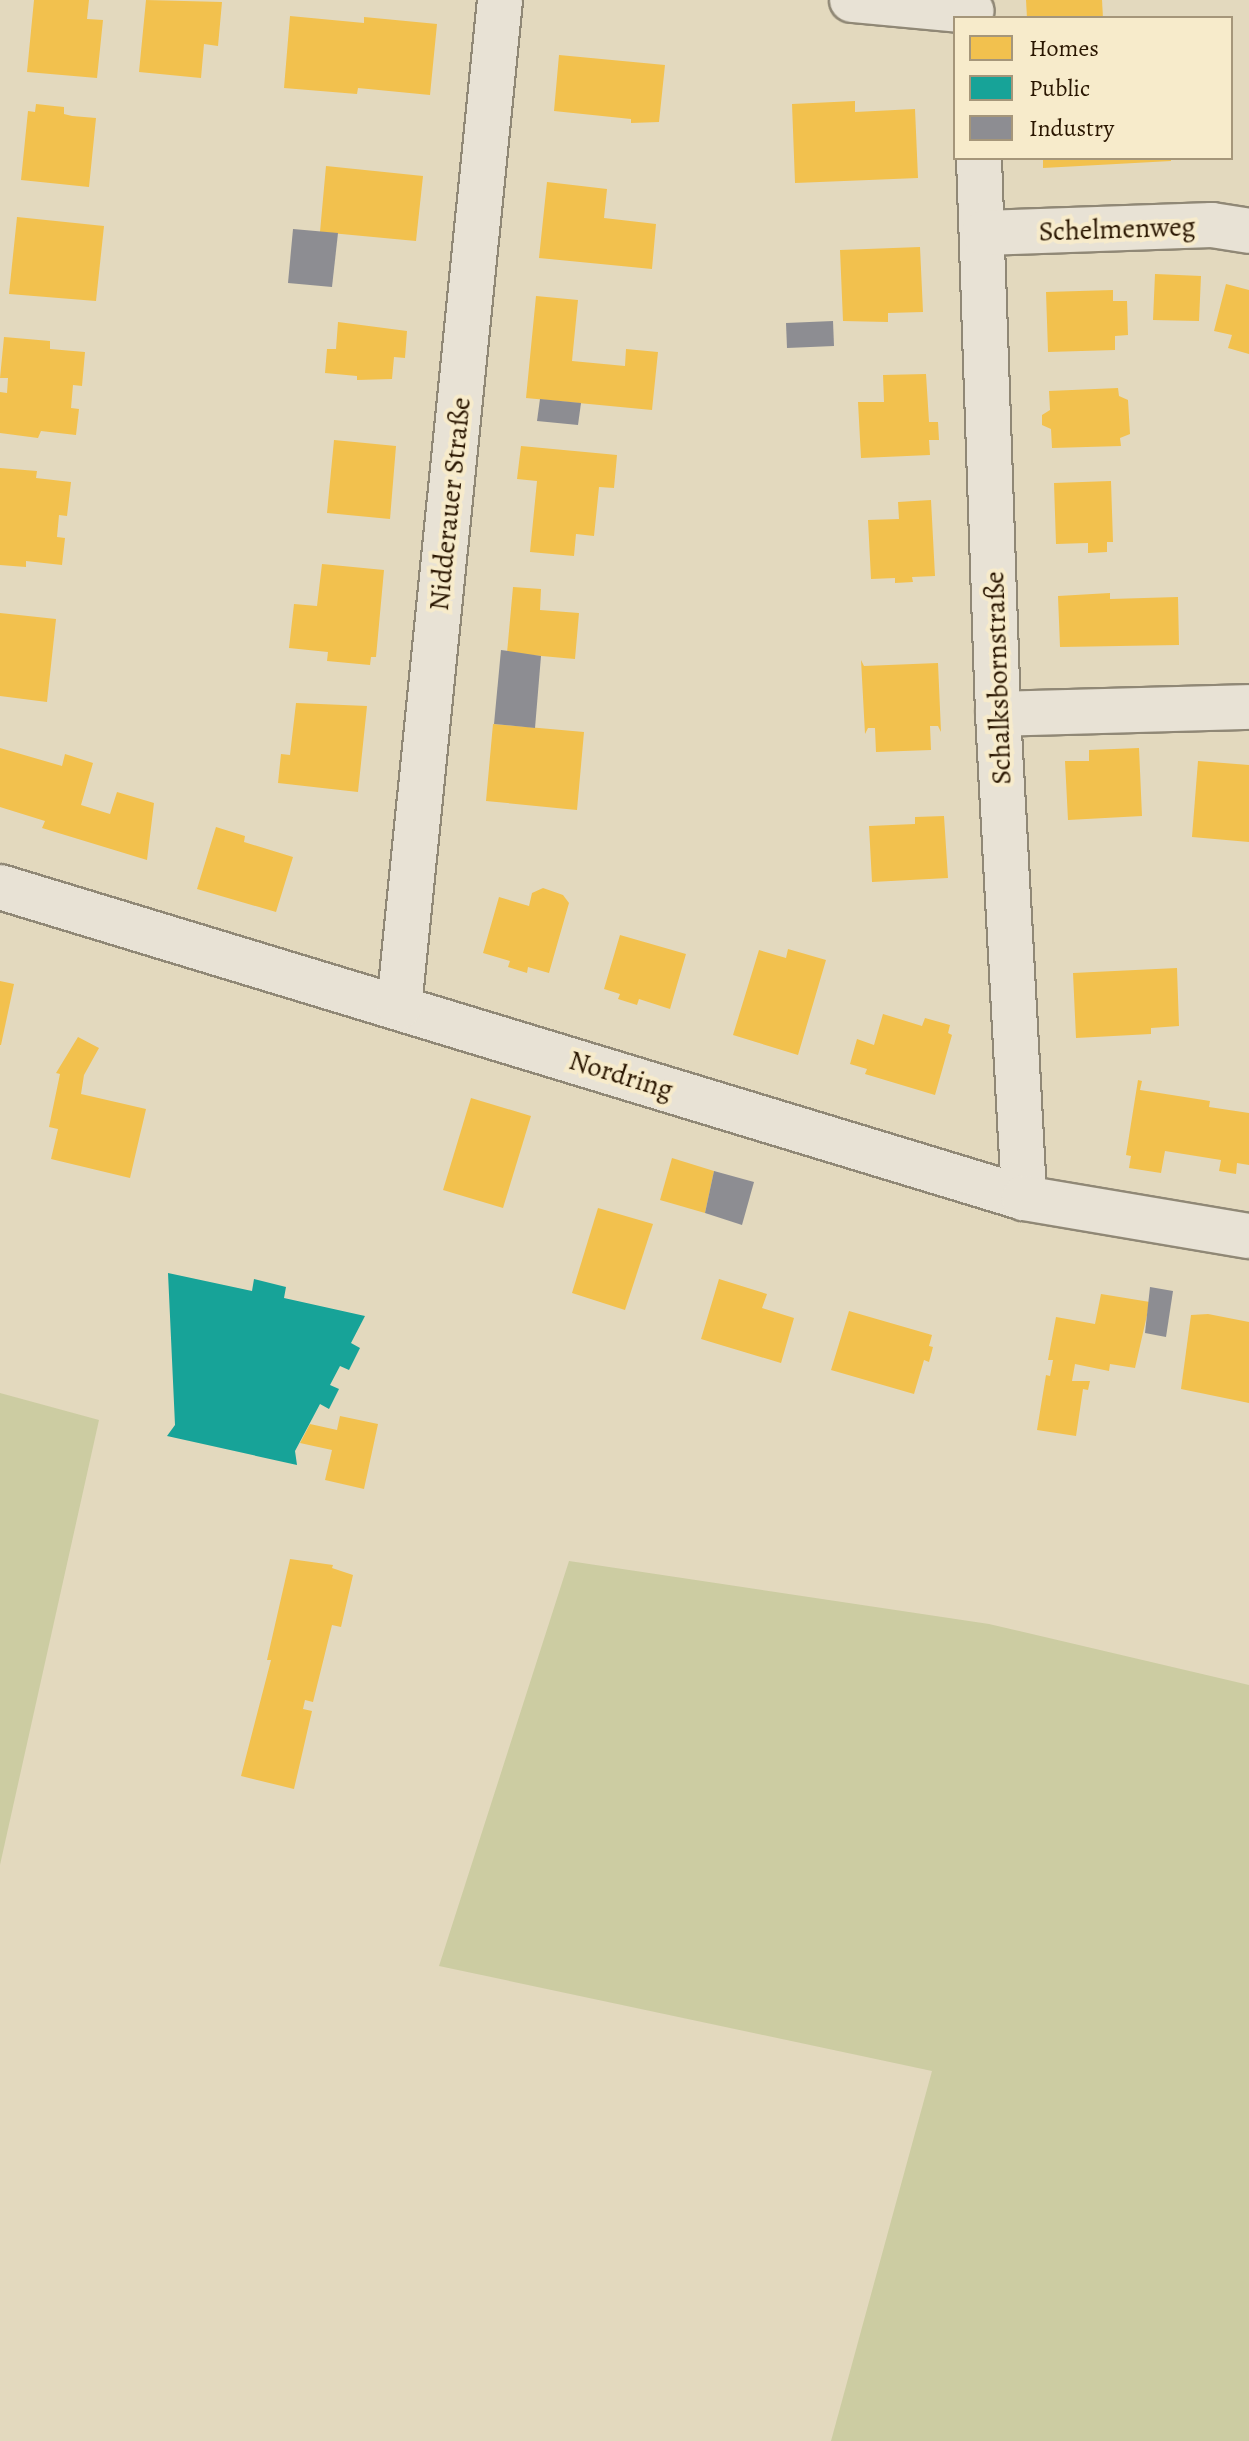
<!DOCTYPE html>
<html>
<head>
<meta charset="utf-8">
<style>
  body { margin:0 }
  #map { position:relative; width:1249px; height:2441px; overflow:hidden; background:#e3d9be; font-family:Alegreya,serif }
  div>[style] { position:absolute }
  .green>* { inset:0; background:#cccca2 }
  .homes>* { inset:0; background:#f2c14e }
  .public>* { inset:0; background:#17a398 }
  .industry>* { inset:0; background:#8d8d92 }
  .roads { filter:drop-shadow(2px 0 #908876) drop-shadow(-2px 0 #908876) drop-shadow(0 2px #908876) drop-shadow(0 -2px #908876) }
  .minor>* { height:44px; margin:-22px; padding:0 22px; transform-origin:22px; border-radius:22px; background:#e8e2d5 }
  span { translate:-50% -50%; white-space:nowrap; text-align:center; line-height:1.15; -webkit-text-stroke:8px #f7ebcb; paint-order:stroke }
  .street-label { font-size:28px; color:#2a1600 }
  .legend { position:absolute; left:953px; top:16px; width:280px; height:144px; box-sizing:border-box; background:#f7ebcb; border:2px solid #a5967a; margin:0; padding:10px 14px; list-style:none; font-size:24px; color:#2a1600 }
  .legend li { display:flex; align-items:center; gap:16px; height:40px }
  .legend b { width:40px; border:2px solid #a5967a }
</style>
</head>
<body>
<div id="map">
  <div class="green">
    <i style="clip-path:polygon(0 1393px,99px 1420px,0 1865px)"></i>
    <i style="clip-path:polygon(569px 1561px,989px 1624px,1249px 1685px,1249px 2441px,831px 2441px,932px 2071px,439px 1966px)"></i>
  </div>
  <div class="homes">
    <i style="clip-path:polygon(34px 0,89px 0,87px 19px,103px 20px,97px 78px,27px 72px)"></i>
    <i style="clip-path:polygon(146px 0,222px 2px,218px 46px,204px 44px,201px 78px,139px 72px)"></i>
    <i style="clip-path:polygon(1026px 0,1102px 0,1103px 18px,1027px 18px)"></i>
    <i style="clip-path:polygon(290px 16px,364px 23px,364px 17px,437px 24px,430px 95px,358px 88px,357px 94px,284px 88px)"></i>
    <i style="clip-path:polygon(559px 55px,665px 65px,659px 122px,631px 123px,631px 119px,554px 111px)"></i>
    <i style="clip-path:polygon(855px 101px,855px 112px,915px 109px,918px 178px,795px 183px,792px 104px)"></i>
    <i style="clip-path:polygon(36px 104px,64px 107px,64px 114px,72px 116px,96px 118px,89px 187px,21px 180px,28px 111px,35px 112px)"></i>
    <i style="clip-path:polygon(1043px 158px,1171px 158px,1171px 161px,1043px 168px)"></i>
    <i style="clip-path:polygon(326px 166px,423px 176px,416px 241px,320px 232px)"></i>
    <i style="clip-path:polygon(547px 182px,607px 189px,604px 218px,656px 224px,652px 269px,539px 258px)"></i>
    <i style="clip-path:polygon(17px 217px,104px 226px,96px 301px,9px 294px)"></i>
    <i style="clip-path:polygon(920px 247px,923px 312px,888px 313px,888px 322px,843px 321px,840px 250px)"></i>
    <i style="clip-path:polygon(1155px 274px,1201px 276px,1199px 321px,1153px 320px)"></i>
    <i style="clip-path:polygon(1226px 284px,1249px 290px,1249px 354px,1228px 348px,1232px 335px,1214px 331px)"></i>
    <i style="clip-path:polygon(1113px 290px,1113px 301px,1127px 301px,1128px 335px,1115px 336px,1115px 350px,1048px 352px,1046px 292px)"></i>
    <i style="clip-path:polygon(536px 296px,578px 300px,572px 361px,625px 366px,626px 349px,658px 352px,652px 410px,526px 398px)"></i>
    <i style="clip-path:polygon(338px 322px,407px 331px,405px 358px,394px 357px,392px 379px,357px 380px,357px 376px,325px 373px,327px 349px,336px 349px)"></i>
    <i style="clip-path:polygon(4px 337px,50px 341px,50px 349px,85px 352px,82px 386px,73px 385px,71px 408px,79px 409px,76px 435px,41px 431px,38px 438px,0 433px,0 392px,7px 393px,8px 378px,0 378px)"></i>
    <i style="clip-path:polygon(926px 374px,929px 422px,938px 422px,939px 440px,929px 440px,930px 455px,861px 458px,858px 402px,884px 402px,883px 375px)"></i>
    <i style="clip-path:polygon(1118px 388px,1119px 396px,1128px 400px,1130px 434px,1120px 438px,1121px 446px,1052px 448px,1051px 429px,1042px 425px,1042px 415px,1050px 410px,1049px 391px)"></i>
    <i style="clip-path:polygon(334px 440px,396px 446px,390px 519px,327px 513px)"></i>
    <i style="clip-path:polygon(521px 446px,617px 455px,614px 488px,599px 487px,594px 536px,576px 534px,574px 556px,530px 552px,537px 481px,517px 479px)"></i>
    <i style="clip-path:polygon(0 468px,37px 471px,36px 478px,71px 482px,67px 516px,59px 515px,57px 537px,65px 538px,62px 565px,26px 561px,26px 567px,0 565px)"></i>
    <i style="clip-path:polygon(1111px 481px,1113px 542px,1107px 542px,1107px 552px,1088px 553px,1088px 543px,1056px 544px,1054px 483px)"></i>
    <i style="clip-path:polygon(931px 500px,935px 576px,912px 577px,913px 582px,895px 583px,895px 578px,871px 579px,868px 520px,899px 519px,898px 502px)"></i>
    <i style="clip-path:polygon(322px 564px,384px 570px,376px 657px,371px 657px,370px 665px,327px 661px,328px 652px,289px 648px,294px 604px,317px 606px)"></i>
    <i style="clip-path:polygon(513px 587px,541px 589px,540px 610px,579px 613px,575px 659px,507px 653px)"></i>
    <i style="clip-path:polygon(1110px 593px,1110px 599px,1178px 597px,1179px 645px,1060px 647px,1058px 596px)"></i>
    <i style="clip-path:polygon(0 613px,56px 619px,47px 702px,0 696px)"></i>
    <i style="clip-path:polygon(861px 660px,864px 666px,938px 663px,941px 732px,938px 726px,930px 726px,931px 750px,876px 752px,875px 728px,868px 728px,865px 734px)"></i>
    <i style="clip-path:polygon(296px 703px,367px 706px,358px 792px,278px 783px,281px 754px,290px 755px)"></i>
    <i style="clip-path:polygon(493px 724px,584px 732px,577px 810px,486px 801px)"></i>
    <i style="clip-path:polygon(0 748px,62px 766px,65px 754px,93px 763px,81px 805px,110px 814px,117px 792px,154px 803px,147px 860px,42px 828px,45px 821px,0 807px)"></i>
    <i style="clip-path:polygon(1139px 748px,1142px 816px,1068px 820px,1065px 761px,1089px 761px,1089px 750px)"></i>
    <i style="clip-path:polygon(1198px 761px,1249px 765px,1249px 842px,1192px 837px)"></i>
    <i style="clip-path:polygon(944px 816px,948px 878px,872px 882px,869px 826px,915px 824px,915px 817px)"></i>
    <i style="clip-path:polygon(216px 827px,245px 836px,244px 842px,293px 857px,276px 912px,197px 889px)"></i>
    <i style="clip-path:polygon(543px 888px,563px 895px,569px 903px,549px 973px,528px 967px,527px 973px,508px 967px,510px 961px,483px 953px,499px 897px,529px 906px,532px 893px)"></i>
    <i style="clip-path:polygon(620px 935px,686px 954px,670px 1009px,639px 999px,637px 1005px,618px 999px,620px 994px,604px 989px)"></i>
    <i style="clip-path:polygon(788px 949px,826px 960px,798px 1055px,733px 1035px,759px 950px,786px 958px)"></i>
    <i style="clip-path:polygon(1177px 968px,1179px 1026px,1151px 1028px,1151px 1034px,1076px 1038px,1073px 973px)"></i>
    <i style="clip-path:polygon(0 981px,14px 984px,1px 1045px,0 1045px)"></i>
    <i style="clip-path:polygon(883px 1014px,922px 1026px,925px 1018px,950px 1025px,948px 1033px,952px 1035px,935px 1095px,865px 1074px,867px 1069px,850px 1064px,857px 1039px,874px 1045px)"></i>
    <i style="clip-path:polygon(78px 1037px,99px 1048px,84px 1075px,81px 1094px,146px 1109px,130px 1178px,51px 1159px,58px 1129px,49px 1127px,60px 1074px,56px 1073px)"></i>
    <i style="clip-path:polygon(1138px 1080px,1142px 1081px,1140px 1090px,1210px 1101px,1209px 1107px,1249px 1113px,1249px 1165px,1237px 1163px,1236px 1174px,1219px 1171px,1221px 1160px,1165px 1151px,1161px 1173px,1129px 1168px,1131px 1156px,1126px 1155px)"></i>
    <i style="clip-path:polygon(471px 1098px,531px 1116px,503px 1208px,443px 1190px)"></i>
    <i style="clip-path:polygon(672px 1158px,714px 1171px,705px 1213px,660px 1200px)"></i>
    <i style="clip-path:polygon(598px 1208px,653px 1224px,625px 1310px,572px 1293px)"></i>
    <i style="clip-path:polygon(719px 1279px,767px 1294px,762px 1308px,794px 1318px,781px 1363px,701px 1339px)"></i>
    <i style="clip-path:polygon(1101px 1294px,1150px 1302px,1135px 1368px,1110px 1364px,1109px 1371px,1075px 1364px,1072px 1381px,1090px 1381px,1088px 1390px,1083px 1389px,1076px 1436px,1037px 1430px,1046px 1375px,1050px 1376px,1053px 1360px,1048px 1360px,1056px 1317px,1095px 1324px)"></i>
    <i style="clip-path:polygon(849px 1311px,932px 1335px,929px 1346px,933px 1347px,929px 1362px,924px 1360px,914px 1394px,831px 1370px)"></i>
    <i style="clip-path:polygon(1208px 1314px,1249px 1322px,1249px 1403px,1181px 1389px,1191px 1315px)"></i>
    <i style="clip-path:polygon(340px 1416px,378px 1424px,364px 1489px,325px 1480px,332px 1450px,300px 1443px,310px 1424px,337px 1430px)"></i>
    <i style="clip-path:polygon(290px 1559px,333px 1565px,332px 1568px,353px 1575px,341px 1627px,332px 1625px,313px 1702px,305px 1700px,303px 1709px,312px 1711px,294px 1789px,241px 1776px,271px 1660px,267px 1660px)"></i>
  </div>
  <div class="public">
    <i style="clip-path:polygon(168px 1273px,252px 1291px,254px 1279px,286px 1287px,284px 1298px,365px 1316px,351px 1343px,360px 1348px,349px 1370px,340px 1366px,330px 1385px,339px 1389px,329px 1409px,320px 1404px,295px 1451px,297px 1465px,167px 1436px,175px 1425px)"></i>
  </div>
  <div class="industry">
    <i style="clip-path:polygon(293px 229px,338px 233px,332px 287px,288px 283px)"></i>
    <i style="clip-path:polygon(833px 321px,834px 346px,787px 348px,786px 323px)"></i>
    <i style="clip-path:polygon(540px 399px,581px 403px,578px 425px,537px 421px)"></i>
    <i style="clip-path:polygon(501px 650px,541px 656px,535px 728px,494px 724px)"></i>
    <i style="clip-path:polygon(714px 1171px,754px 1182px,742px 1225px,705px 1213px)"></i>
    <i style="clip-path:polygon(1150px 1287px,1173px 1291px,1166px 1337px,1145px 1333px)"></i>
  </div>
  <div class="roads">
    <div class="minor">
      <i style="left:852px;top:0;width:120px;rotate:5.3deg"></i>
      <i style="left:979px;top:158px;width:556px;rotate:88.04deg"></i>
      <i style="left:998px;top:714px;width:485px;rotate:86.9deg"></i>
      <i style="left:984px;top:233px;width:228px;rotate:-2deg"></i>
      <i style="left:1212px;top:225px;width:37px;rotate:9deg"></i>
      <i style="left:998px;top:714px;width:251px;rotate:-1.6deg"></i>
      <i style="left:0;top:887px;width:1070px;rotate:16.89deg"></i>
      <i style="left:1024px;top:1198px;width:228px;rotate:9.6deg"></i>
      <i style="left:399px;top:1007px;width:1012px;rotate:-84.27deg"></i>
    </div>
  </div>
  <div class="street-label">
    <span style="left:1117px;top:229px;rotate:-2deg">Schelmenweg</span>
    <span style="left:450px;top:504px;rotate:-84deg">Nidderauer Straße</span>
    <span style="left:998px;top:678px;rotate:-92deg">Schalksbornstraße</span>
    <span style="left:621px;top:1075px;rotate:17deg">Nordring</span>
  </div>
  <ul class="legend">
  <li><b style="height:22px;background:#f2c14e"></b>Homes</li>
  <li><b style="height:22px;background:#17a398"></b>Public</li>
  <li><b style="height:22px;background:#8d8d92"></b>Industry</li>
  </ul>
</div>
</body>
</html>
